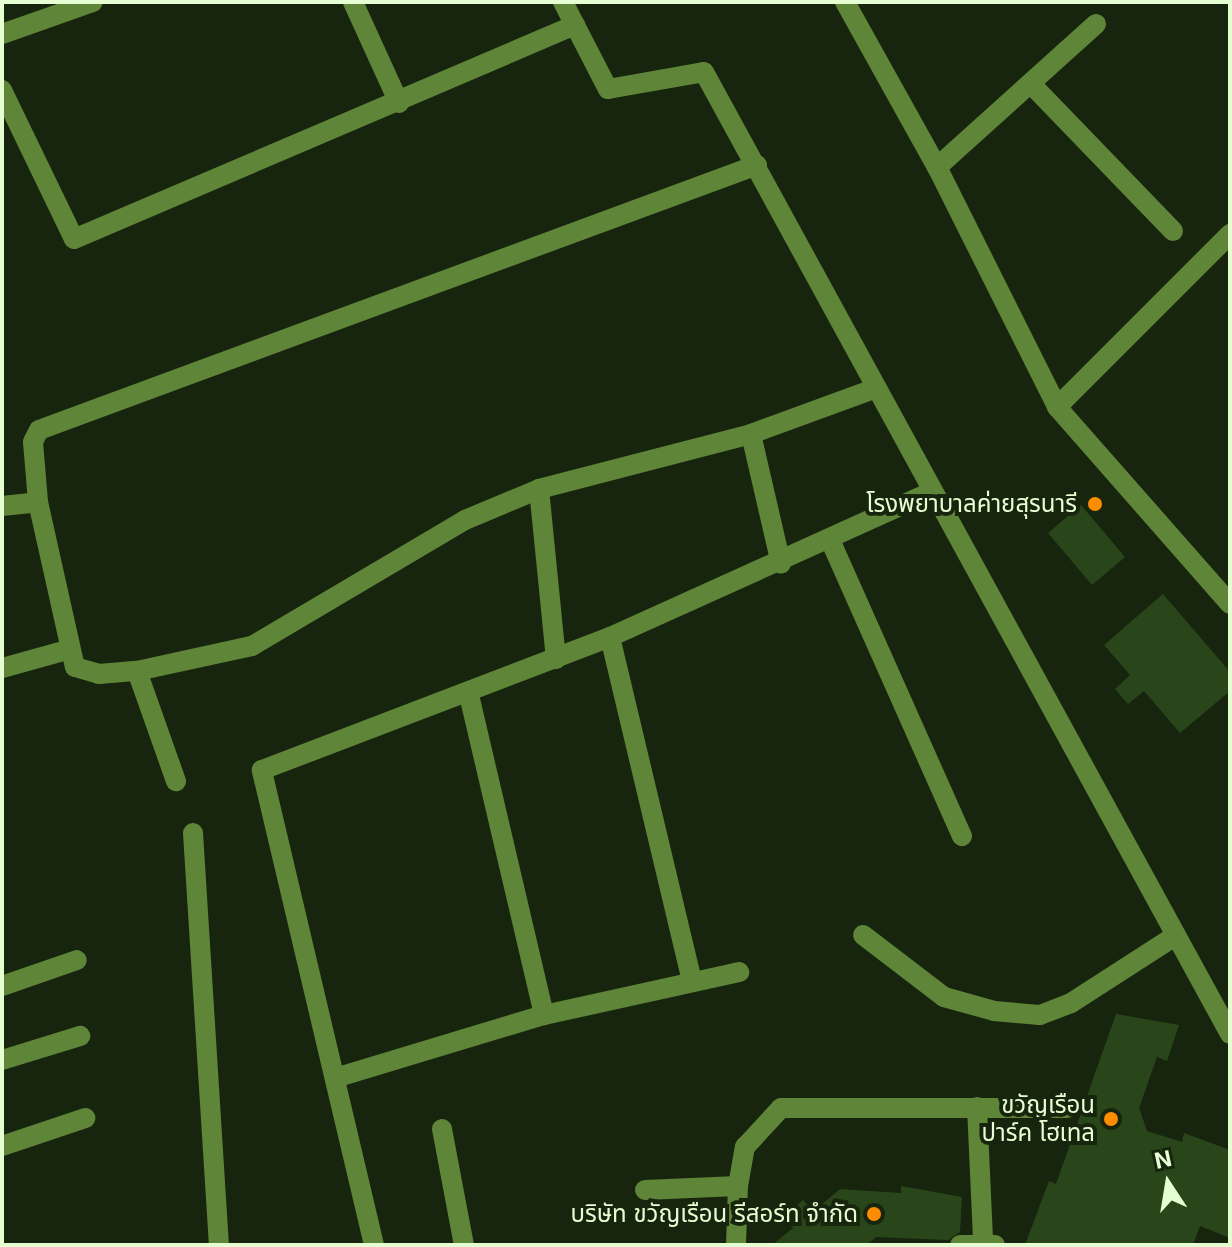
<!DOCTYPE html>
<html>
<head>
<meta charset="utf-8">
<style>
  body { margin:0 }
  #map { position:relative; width:1232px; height:1247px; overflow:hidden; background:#17250e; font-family:Inter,"Noto Sans Thai",sans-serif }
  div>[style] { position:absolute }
  .building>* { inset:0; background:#29461a }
  .minor>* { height:20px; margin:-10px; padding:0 10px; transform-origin:10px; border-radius:10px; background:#5f8538 }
  .dots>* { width:22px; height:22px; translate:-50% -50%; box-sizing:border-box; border:4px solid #17250e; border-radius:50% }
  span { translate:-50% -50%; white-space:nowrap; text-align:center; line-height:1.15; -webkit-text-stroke:8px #17250e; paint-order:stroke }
  .poi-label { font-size:24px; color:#e6ffd2 }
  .right { translate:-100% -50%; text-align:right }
  .frame { position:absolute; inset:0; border:4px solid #e6ffd2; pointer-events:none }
  .north { position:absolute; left:1128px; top:1143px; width:80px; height:80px; -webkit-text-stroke:6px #17250e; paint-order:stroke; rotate:348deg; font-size:22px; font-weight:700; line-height:32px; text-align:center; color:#e6ffd2 }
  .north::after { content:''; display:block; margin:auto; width:28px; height:36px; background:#e6ffd2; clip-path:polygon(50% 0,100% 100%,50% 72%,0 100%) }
</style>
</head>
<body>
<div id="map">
  <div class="building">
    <i style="clip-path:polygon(1081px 505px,1125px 557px,1092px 585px,1048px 533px)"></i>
    <i style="clip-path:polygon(1163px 594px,1230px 672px,1230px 691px,1180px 733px,1144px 691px,1128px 704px,1115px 689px,1130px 675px,1104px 645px)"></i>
    <i style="clip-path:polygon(1116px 1014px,1179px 1025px,1167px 1061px,1157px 1057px,1139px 1108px,1147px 1131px,1182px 1142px,1184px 1133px,1230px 1150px,1230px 1238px,1200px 1226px,1193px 1245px,1025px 1245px,1049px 1181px,1056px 1184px)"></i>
    <i style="clip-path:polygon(901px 1186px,962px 1197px,960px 1232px,948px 1240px,876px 1237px,867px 1245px,772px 1245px,793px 1228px,784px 1217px,803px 1200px,813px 1212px,840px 1189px,901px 1193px)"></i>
  </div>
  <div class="minor">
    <i style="left:353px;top:2px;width:111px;rotate:65.5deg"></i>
    <i style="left:563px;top:2px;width:98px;rotate:62.7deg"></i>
    <i style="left:608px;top:89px;width:97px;rotate:-10deg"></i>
    <i style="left:704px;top:72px;width:1096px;rotate:61.33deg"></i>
    <i style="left:845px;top:2px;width:189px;rotate:60.9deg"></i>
    <i style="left:1096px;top:24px;width:214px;rotate:138deg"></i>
    <i style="left:937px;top:167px;width:268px;rotate:63.4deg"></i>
    <i style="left:1057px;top:407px;width:262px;rotate:48.7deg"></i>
    <i style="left:2px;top:34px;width:96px;rotate:-19.4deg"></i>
    <i style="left:1032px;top:85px;width:203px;rotate:46deg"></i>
    <i style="left:2px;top:90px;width:165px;rotate:64.2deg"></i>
    <i style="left:74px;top:239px;width:545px;rotate:-23.13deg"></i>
    <i style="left:757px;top:165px;width:765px;rotate:159.74deg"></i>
    <i style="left:39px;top:430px;width:13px;rotate:117deg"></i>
    <i style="left:33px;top:442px;width:60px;rotate:85.2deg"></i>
    <i style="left:38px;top:502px;width:169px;rotate:77.4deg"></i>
    <i style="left:75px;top:667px;width:25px;rotate:16deg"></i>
    <i style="left:99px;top:674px;width:38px;rotate:-5deg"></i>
    <i style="left:137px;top:671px;width:118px;rotate:-12.3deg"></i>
    <i style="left:252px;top:646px;width:247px;rotate:-30.6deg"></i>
    <i style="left:465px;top:520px;width:80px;rotate:-22.7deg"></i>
    <i style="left:539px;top:489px;width:219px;rotate:-14.5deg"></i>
    <i style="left:751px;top:434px;width:134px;rotate:-20.1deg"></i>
    <i style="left:1057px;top:407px;width:245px;rotate:-45deg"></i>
    <i style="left:751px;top:434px;width:133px;rotate:77deg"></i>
    <i style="left:539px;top:489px;width:171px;rotate:84.3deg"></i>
    <i style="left:2px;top:506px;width:36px;rotate:-6deg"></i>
    <i style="left:831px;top:542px;width:322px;rotate:66deg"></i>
    <i style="left:610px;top:637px;width:353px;rotate:76.6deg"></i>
    <i style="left:2px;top:668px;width:67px;rotate:-15.5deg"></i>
    <i style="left:137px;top:671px;width:117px;rotate:70.5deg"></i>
    <i style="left:469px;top:695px;width:329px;rotate:76.8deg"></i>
    <i style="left:193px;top:833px;width:413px;rotate:86.4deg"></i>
    <i style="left:863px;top:935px;width:102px;rotate:37.4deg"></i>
    <i style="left:944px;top:997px;width:52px;rotate:15.6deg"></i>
    <i style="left:994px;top:1011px;width:46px;rotate:5deg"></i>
    <i style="left:1040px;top:1015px;width:33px;rotate:-21deg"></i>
    <i style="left:1071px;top:1003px;width:120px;rotate:-32.8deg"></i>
    <i style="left:2px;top:986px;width:79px;rotate:-19.1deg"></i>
    <i style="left:2px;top:1060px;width:82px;rotate:-17.1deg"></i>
    <i style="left:335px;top:1078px;width:218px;rotate:-16.8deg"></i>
    <i style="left:544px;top:1015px;width:200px;rotate:-12.4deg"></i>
    <i style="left:977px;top:1107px;width:134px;rotate:87.4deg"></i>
    <i style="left:442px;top:1129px;width:118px;rotate:79.3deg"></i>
    <i style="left:2px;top:1146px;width:88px;rotate:-18.6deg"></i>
    <i style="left:645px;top:1190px;width:93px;rotate:-2.5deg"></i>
    <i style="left:738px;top:1186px;width:40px;rotate:-80deg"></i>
    <i style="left:745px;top:1147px;width:53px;rotate:-47.3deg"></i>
    <i style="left:781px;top:1108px;width:286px"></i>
    <i style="left:374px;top:1245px;width:488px;rotate:-103.3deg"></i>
    <i style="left:262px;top:770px;width:373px;rotate:-20.9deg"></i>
    <i style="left:610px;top:637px;width:350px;rotate:-24.3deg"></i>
    <i style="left:736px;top:1245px;width:59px;rotate:-88.1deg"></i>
    <i style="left:960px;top:1245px;width:35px"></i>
  </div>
  <div class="dots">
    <i style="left:1095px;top:504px;background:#fd8c00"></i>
    <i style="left:1111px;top:1119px;background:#fd8c00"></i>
    <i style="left:874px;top:1214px;background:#fd8c00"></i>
  </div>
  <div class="poi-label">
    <span class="right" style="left:1077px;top:504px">โรงพยาบาลค่ายสุรนารี</span>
    <span class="right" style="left:1095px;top:1119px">ขวัญเรือน<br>ปาร์ค โฮเทล</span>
    <span class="right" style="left:858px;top:1214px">บริษัท ขวัญเรือน รีสอร์ท จำกัด</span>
  </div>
  <div class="frame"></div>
  <div class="north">N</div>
</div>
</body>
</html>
